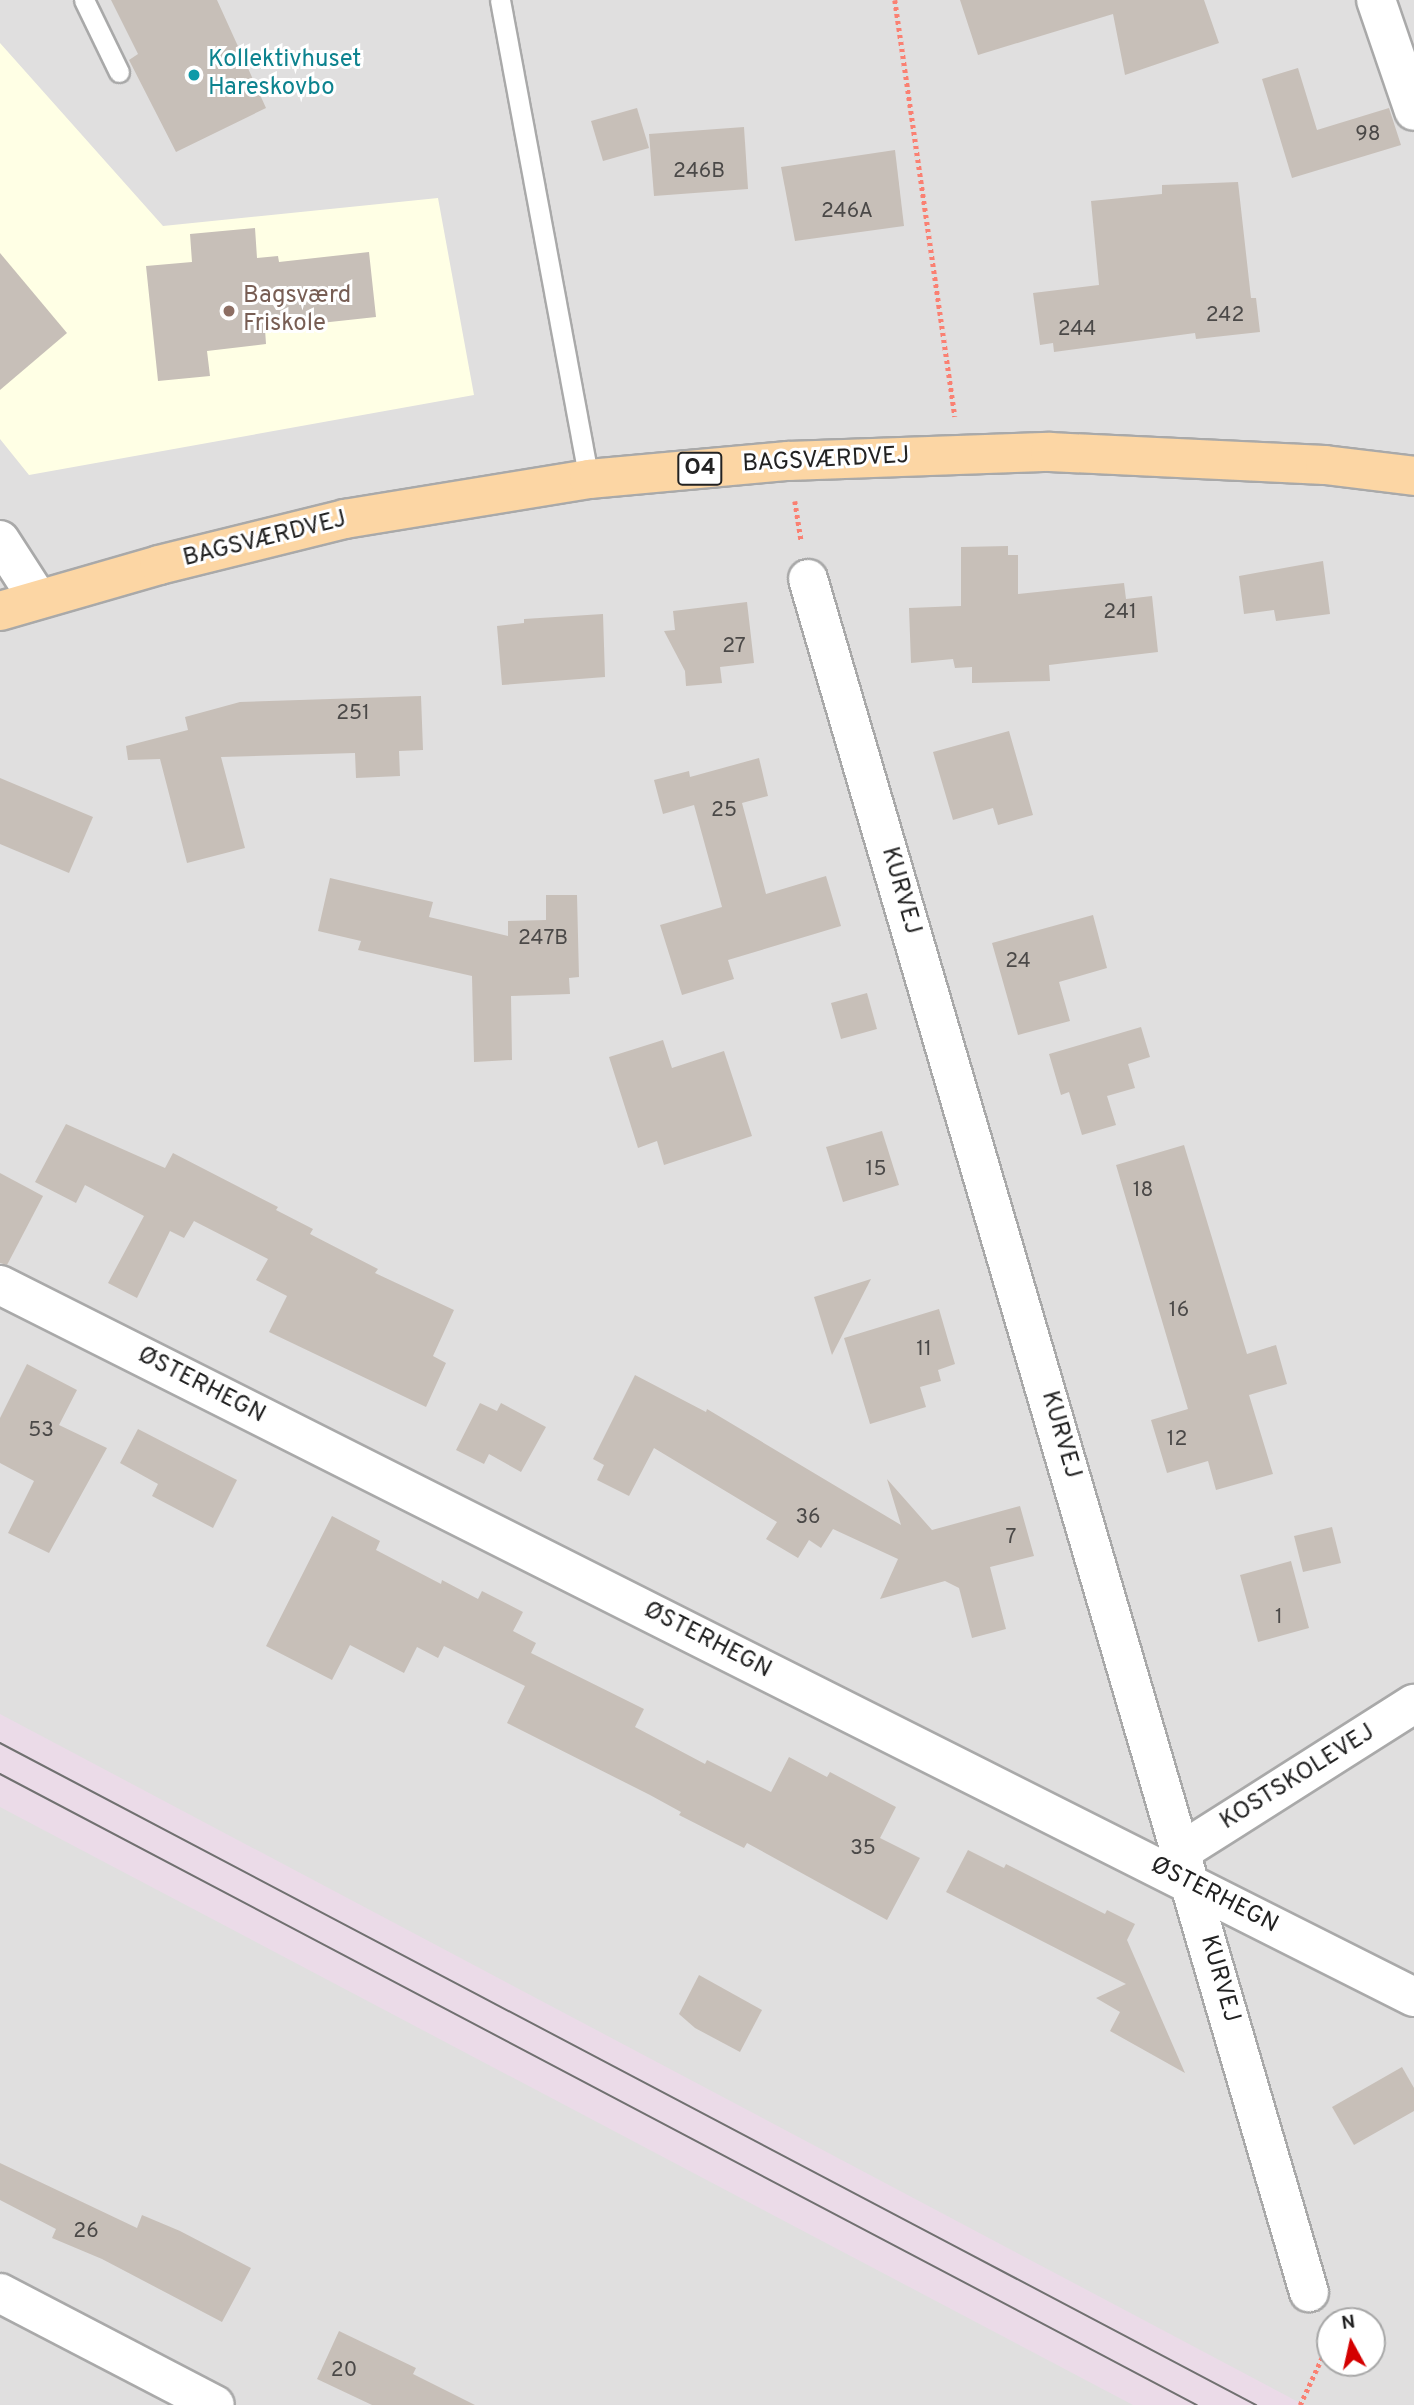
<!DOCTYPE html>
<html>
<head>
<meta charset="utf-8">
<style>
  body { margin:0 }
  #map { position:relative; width:1414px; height:2405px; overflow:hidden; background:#f2efe9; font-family:Overpass,sans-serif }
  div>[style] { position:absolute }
  .residential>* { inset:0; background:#e0dfdf }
  .industrial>* { inset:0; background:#ebdbe8 }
  .education>* { inset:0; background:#ffffe5 }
  .building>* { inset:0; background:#c7bfb8 }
  .path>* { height:4.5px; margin-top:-2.25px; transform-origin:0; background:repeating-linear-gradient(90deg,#fa8072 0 3.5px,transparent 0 7px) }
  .roads { filter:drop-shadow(2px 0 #a9a9a9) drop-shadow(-2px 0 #a9a9a9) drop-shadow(0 2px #a9a9a9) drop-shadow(0 -2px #a9a9a9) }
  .service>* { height:19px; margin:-9.5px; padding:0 9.5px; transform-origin:9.5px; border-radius:9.5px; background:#fff }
  .minor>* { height:38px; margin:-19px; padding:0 19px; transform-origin:19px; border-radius:19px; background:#fff }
  .primary>* { height:38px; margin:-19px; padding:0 19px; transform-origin:19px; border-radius:19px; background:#fcd6a4 }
  .tram>* { height:2px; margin:-1px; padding:0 1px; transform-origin:1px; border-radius:1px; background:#707070 }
  .dots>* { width:19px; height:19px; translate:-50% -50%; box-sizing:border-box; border:4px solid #fff; border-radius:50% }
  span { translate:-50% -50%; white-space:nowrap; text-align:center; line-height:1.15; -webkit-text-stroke:6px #fff; paint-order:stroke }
  .number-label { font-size:21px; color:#4b4948 }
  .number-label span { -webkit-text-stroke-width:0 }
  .shield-label span { padding:2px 5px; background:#fff; border:2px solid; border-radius:5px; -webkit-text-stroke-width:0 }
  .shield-label { font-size:23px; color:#222; font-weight:700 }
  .culture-label { font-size:24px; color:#0d838f }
  .left { translate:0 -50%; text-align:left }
  .education-label { font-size:24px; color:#785e54 }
  .street-label { font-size:24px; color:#222 }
  .north { position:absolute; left:1316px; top:2307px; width:70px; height:70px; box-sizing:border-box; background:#fff; border:2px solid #a7a7a7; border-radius:50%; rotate:352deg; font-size:19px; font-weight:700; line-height:28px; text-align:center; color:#222 }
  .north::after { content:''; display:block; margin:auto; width:24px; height:32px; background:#d40000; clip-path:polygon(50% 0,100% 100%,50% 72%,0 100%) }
</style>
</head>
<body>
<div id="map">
  <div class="residential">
    <i style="clip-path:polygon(evenodd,0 0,1414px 0,1414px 2405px,0 2405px,0 0,1330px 2321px,1372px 2321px,1372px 2363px,1330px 2363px,1330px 2321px)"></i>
  </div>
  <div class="industrial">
    <i style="clip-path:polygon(0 1714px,1304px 2405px,1133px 2405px,0 1807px)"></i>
  </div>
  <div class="education">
    <i style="clip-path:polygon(0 43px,163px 226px,438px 198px,474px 395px,29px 475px,0 439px)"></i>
  </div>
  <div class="building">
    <i style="clip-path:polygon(111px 0,217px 0,266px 108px,176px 152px,129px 60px,138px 54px)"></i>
    <i style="clip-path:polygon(960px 0,1204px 0,1219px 43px,1125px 75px,1113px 14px,978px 55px)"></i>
    <i style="clip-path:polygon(1298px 68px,1317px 130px,1389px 108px,1401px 145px,1292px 178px,1262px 79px)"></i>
    <i style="clip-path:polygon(637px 108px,649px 148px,603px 161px,591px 121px)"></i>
    <i style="clip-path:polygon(744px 127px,748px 189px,654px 196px,649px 134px)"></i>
    <i style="clip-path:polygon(895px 150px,904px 226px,795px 241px,781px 167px)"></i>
    <i style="clip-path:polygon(1238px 182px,1251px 298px,1256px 298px,1260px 332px,1196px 339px,1195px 333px,1054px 352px,1053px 343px,1040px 345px,1033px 293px,1099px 285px,1091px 201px,1162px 194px,1162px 185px)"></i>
    <i style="clip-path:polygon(255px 228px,257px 258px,278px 256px,279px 262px,369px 252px,376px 317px,265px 329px,266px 344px,207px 351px,210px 376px,158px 381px,146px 266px,192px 262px,190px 234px)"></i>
    <i style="clip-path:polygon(0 253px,67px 333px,0 390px)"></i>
    <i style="clip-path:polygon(1008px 546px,1008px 555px,1018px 555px,1018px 594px,1124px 583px,1126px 599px,1152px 596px,1158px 652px,1049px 665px,1050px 681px,972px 683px,972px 667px,955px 668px,953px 659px,911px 663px,909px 608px,961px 606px,961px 547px)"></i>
    <i style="clip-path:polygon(1323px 561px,1330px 614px,1276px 621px,1274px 610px,1244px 614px,1239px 576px)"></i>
    <i style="clip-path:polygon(747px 602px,754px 663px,720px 667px,722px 683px,686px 686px,685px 671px,664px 631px,675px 630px,673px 611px)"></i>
    <i style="clip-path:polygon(603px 614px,605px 677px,502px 685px,497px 626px,524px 623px,524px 619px)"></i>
    <i style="clip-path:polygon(421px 696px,423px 750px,399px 751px,400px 776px,356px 778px,355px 753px,221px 757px,245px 848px,187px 863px,160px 759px,128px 760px,126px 746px,188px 730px,185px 717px,240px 702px)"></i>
    <i style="clip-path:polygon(1009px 731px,1033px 815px,998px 825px,993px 808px,953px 820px,933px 752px)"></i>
    <i style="clip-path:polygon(759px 758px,768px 796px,742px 803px,766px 894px,826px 876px,841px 926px,728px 960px,734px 979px,682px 995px,660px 925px,722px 907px,694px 805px,663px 814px,654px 780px,689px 771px,690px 777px)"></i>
    <i style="clip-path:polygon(0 778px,93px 817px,69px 873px,0 844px)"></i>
    <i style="clip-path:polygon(330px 878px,433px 902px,429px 917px,508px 936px,508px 921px,546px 920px,546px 895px,577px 895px,579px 977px,569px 978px,570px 994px,511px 996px,512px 1060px,474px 1062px,472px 976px,358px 950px,361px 941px,318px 931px)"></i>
    <i style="clip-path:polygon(1093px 915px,1107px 968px,1059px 982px,1070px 1021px,1018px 1035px,992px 943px)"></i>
    <i style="clip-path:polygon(867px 993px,877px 1029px,841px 1039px,831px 1003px)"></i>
    <i style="clip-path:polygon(1141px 1027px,1150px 1057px,1128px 1064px,1135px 1088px,1107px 1096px,1116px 1125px,1082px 1135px,1069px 1092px,1061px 1095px,1049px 1054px)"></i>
    <i style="clip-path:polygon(663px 1040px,672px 1068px,724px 1051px,752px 1136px,664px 1165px,657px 1141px,638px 1148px,609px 1057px)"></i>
    <i style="clip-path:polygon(66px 1124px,165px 1168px,173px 1153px,278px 1207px,276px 1210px,313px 1229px,310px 1234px,378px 1269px,375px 1273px,454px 1310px,433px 1356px,446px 1363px,426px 1407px,269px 1332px,287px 1296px,256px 1280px,268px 1259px,194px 1221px,184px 1238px,170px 1231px,137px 1298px,108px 1283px,144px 1216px,85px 1185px,76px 1203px,35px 1182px)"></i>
    <i style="clip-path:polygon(882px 1131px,899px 1185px,843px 1202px,826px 1147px)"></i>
    <i style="clip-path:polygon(1184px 1145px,1247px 1354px,1276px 1345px,1287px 1384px,1249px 1395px,1273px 1474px,1216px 1490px,1208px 1461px,1167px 1473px,1151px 1420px,1188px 1409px,1116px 1165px)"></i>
    <i style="clip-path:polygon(0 1173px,43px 1196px,7px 1265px,0 1263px)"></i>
    <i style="clip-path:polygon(871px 1279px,832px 1355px,814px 1297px)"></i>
    <i style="clip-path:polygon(939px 1309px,955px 1364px,938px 1370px,941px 1381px,920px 1387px,926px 1407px,870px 1424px,844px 1338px)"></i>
    <i style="clip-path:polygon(27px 1364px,77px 1390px,59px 1425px,107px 1448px,49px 1553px,8px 1533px,34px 1481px,0 1463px,0 1418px)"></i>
    <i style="clip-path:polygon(635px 1375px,706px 1412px,707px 1409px,901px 1525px,887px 1479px,932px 1530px,1020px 1506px,1034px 1556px,990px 1567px,1006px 1629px,972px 1638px,959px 1588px,945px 1581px,880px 1599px,898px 1559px,833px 1529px,821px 1548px,809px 1540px,798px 1558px,766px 1539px,777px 1522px,654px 1448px,629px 1496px,597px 1480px,604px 1465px,593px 1459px)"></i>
    <i style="clip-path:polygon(480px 1403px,497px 1411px,501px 1403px,546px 1427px,521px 1472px,489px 1454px,484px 1464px,456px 1450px)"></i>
    <i style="clip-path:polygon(138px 1429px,237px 1480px,213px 1528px,152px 1496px,158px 1484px,120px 1463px)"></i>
    <i style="clip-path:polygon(332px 1516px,380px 1541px,376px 1550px,441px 1584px,442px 1580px,478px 1599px,482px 1591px,523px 1612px,513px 1631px,536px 1643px,531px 1653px,644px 1709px,635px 1727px,705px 1764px,707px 1760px,771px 1792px,789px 1757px,827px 1777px,830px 1772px,896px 1807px,880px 1838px,920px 1858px,887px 1920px,747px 1843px,744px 1848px,679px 1815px,681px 1812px,650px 1795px,507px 1723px,525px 1686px,444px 1646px,438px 1658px,417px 1647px,404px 1673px,350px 1645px,332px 1680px,266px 1646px)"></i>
    <i style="clip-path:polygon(1332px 1527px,1341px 1563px,1303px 1572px,1294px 1536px)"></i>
    <i style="clip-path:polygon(1291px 1561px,1309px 1628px,1258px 1642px,1240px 1575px)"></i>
    <i style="clip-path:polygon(968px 1850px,1004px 1868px,1006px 1864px,1105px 1914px,1107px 1910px,1135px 1924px,1127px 1940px,1185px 2073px,1110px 2031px,1120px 2012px,1096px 1998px,1126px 1984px,946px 1892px)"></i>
    <i style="clip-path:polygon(699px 1975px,762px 2010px,740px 2052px,695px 2028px,679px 2014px)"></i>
    <i style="clip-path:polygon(1402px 2067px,1414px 2088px,1414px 2111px,1354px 2145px,1332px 2107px)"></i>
    <i style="clip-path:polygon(0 2163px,137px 2228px,142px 2215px,180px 2231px,251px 2268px,222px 2322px,102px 2259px,52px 2238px,56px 2229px,0 2200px)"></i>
    <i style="clip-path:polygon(339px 2331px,416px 2368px,413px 2374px,475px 2405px,372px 2405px,317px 2379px)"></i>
  </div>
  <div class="path">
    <i style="left:895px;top:0;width:421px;rotate:81.8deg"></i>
    <i style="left:795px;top:501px;width:39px;rotate:81deg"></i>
    <i style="left:1300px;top:2405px;width:72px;rotate:-65.2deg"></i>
  </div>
  <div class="roads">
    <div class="service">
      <i style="left:84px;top:0;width:80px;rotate:64.1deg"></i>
      <i style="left:500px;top:0;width:487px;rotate:79.5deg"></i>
    </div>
    <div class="minor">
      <i style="left:1376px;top:0;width:117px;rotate:71.1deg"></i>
      <i style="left:0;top:540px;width:70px;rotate:57.2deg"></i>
      <i style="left:808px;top:579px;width:1785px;rotate:73.7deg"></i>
      <i style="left:0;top:1285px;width:1583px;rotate:26.73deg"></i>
      <i style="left:1182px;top:1851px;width:275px;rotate:-32.4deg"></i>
      <i style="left:0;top:2293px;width:242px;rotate:27.5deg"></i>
    </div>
    <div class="primary">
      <i style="left:0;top:611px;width:166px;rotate:-16.1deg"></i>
      <i style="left:159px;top:565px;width:192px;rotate:-13.9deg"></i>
      <i style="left:345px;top:519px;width:247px;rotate:-9.3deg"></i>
      <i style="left:589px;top:479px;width:200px;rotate:-5.2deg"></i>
      <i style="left:788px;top:461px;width:262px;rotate:-2deg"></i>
      <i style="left:1050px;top:452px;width:275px;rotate:2.7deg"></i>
      <i style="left:1325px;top:465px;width:90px;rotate:7deg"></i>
    </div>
  </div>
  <div class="tram">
    <i style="left:0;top:1743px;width:1420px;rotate:27.79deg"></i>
    <i style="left:0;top:1774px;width:1353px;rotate:27.8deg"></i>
  </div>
  <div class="dots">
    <i style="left:194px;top:75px;background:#0f9aa8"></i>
    <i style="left:229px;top:311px;background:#8d6e63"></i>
  </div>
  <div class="number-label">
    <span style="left:1368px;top:135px">98</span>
    <span style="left:699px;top:172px">246B</span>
    <span style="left:847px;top:212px">246A</span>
    <span style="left:1225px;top:316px">242</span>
    <span style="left:1077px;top:330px">244</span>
    <span style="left:1120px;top:613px">241</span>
    <span style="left:734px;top:647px">27</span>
    <span style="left:353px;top:714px">251</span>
    <span style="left:724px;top:811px">25</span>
    <span style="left:543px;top:939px">247B</span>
    <span style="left:1018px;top:962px">24</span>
    <span style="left:876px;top:1170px">15</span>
    <span style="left:1143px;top:1191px">18</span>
    <span style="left:1179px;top:1311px">16</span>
    <span style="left:924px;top:1350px">11</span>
    <span style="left:41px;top:1431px">53</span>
    <span style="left:1177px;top:1440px">12</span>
    <span style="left:808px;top:1518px">36</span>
    <span style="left:1011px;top:1538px">7</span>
    <span style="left:1279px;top:1618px">1</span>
    <span style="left:863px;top:1849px">35</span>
    <span style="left:86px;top:2232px">26</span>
    <span style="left:344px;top:2371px">20</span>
  </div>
  <div class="shield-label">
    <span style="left:700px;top:469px">O4</span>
  </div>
  <div class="culture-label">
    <span class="left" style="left:208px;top:75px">Kollektivhuset<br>Hareskovbo</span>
  </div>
  <div class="education-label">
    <span class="left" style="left:243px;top:311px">Bagsværd<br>Friskole</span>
  </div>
  <div class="street-label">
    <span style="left:826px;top:461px;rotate:-3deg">BAGSVÆRDVEJ</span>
    <span style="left:265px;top:540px;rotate:-14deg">BAGSVÆRDVEJ</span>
    <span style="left:900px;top:891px;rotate:74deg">KURVEJ</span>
    <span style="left:201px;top:1386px;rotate:27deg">ØSTERHEGN</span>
    <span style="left:1060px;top:1435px;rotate:74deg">KURVEJ</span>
    <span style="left:707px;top:1641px;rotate:27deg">ØSTERHEGN</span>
    <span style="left:1298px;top:1778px;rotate:-32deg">KOSTSKOLEVEJ</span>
    <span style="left:1214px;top:1896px;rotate:27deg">ØSTERHEGN</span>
    <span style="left:1219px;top:1979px;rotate:74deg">KURVEJ</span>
  </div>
  <div class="north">N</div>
</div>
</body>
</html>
